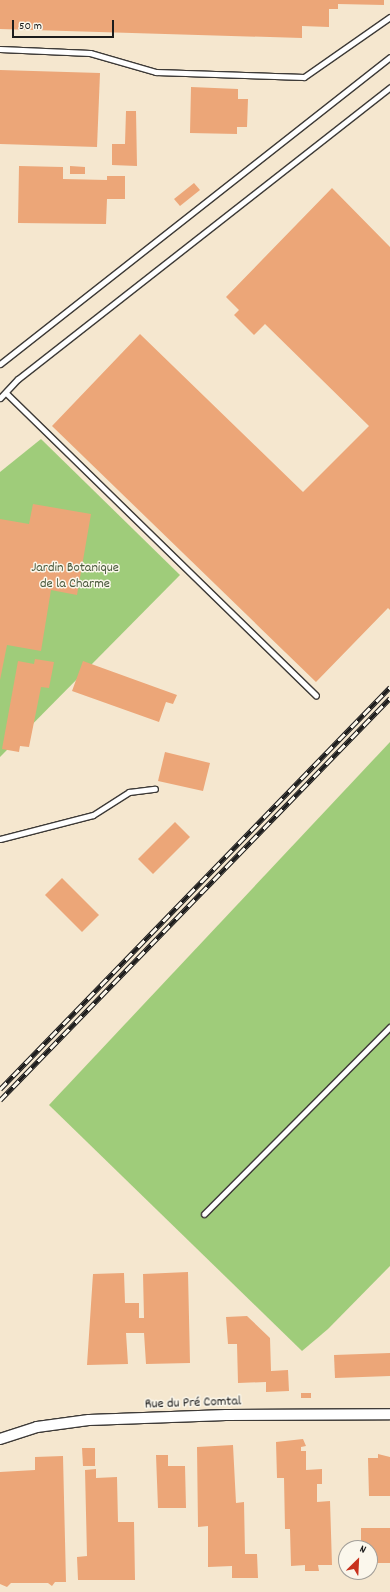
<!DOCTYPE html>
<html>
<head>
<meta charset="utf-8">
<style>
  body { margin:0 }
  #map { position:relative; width:390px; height:1592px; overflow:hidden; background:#f5e7cf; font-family:Dekko,sans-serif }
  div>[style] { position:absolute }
  .green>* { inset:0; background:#9fcc7a }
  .building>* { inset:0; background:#eca678 }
  .roads { filter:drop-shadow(1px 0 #3d3a37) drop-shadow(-1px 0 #3d3a37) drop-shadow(0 1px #3d3a37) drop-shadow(0 -1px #3d3a37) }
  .lane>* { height:5px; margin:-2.5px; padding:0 2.5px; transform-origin:2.5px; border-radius:2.5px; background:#fff }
  .street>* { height:10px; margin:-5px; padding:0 5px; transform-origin:5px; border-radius:5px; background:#fff }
  .rail>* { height:4.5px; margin-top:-2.25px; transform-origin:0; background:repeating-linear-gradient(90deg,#fbf7ec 0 9px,#1c1c1c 0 18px); box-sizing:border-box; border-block:1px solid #1c1c1c }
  span { translate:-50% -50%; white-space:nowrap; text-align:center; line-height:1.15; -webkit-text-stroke:3px #fbf7ec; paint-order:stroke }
  .park-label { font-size:14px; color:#4a5a3d }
  .street-label { font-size:14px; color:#1c1c1c }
  .north { position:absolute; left:338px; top:1540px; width:40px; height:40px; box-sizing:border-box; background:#fbf7ec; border:1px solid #a29f99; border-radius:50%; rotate:24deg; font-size:11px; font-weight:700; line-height:16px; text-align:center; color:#1c1c1c }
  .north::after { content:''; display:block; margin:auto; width:14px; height:18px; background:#c8321e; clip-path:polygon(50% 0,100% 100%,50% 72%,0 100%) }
  .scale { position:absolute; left:12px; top:20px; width:102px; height:18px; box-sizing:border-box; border:2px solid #1c1c1c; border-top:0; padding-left:5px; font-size:12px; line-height:14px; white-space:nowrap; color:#1c1c1c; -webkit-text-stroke:3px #fbf7ec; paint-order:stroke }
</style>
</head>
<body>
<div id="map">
  <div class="green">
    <i style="clip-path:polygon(41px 439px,180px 575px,0 757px,0 472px)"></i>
    <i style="clip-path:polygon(390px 742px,390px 1266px,328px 1329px,302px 1351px,49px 1105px)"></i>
  </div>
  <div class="building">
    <i style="clip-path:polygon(0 0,384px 0,384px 5px,338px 4px,338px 9px,329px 9px,329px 27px,302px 26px,302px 38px,0 29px)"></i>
    <i style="clip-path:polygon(0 70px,100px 73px,97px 147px,0 144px)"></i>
    <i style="clip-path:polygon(191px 87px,238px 89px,238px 99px,248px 99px,247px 127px,237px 127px,237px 134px,190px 133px)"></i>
    <i style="clip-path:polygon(126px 111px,136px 111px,137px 166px,112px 165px,112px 144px,125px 144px)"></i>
    <i style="clip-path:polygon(19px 166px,63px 167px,63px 179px,107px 180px,107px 176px,125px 176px,125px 199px,107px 199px,106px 224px,18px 223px)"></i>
    <i style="clip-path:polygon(70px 166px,85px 167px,85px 174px,70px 174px)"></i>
    <i style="clip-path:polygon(194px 183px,200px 190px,180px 206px,174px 199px)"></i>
    <i style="clip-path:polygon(332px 188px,390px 247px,390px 610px,388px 608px,316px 682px,52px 426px,140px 334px,303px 492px,369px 426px,265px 324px,254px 335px,234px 315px,239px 310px,226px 297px)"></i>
    <i style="clip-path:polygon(33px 504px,91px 514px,77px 595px,51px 590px,41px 651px,7px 645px,0 680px,0 519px,29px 524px)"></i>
    <i style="clip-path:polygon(35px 659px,54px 662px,49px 688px,41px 687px,29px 747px,20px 746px,19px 752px,2px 749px,18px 661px,34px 664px)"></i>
    <i style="clip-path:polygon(83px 661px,177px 695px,173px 704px,166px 702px,159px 722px,72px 691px)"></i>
    <i style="clip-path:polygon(165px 752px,210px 763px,203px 791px,158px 781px)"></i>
    <i style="clip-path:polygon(175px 822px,190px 837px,153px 874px,138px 859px)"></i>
    <i style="clip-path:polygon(62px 878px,99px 915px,82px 932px,45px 895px)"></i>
    <i style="clip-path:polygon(188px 1272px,190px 1363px,146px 1364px,144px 1333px,126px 1333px,128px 1364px,87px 1365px,93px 1274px,124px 1273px,125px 1303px,139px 1303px,139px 1318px,144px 1318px,143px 1274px)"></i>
    <i style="clip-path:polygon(247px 1316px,270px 1338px,271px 1371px,288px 1370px,289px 1391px,266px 1392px,266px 1382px,238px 1383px,237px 1344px,228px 1344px,226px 1317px)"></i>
    <i style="clip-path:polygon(390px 1353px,390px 1376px,335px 1378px,334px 1355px)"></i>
    <i style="clip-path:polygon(301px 1393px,311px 1393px,311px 1398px,301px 1398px)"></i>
    <i style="clip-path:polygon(303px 1439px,306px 1446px,301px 1447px,301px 1451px,306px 1451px,306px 1470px,322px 1469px,322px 1484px,317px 1484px,317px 1502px,330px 1501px,332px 1565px,318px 1565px,319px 1571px,305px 1571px,305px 1565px,291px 1566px,290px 1529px,285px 1529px,284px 1478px,277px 1478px,276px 1442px)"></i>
    <i style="clip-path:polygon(233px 1445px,236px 1503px,244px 1502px,245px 1554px,257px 1554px,258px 1578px,232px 1578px,232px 1566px,208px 1567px,208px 1526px,198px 1527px,197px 1447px)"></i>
    <i style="clip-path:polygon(82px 1448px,95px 1448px,95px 1466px,83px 1466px)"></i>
    <i style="clip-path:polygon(378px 1454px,390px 1457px,390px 1496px,369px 1496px,368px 1458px,378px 1458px)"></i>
    <i style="clip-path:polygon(156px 1455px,168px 1455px,168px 1466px,185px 1466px,186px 1508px,158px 1508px)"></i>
    <i style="clip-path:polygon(63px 1456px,66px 1582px,55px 1582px,52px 1586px,48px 1583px,11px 1583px,7px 1587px,0 1584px,0 1472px,35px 1470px,35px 1457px)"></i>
    <i style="clip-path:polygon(96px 1469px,96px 1478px,117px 1477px,118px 1522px,134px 1522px,135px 1580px,78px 1580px,77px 1557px,87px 1556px,85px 1470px)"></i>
    <i style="clip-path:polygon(361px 1528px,390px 1528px,390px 1563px,370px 1563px,370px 1548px,361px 1548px)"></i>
  </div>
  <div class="roads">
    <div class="lane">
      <i style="left:0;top:49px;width:90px;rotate:2.5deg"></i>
      <i style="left:90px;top:53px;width:69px;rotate:16.1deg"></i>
      <i style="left:156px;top:72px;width:148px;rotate:1.9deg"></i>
      <i style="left:304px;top:77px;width:105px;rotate:-34.9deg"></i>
      <i style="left:0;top:364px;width:496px;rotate:-38.2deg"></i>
      <i style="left:6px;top:393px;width:433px;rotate:44.3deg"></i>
      <i style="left:0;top:398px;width:26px;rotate:-47deg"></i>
      <i style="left:18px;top:379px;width:473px;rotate:-38.1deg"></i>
      <i style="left:0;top:839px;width:96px;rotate:-14.5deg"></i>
      <i style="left:93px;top:815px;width:43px;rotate:-32.6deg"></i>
      <i style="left:129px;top:792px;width:26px;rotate:-7deg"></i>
      <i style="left:204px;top:1214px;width:264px;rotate:-45.2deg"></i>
    </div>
    <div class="street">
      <i style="left:0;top:1439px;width:39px;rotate:-18deg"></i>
      <i style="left:37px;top:1427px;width:52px;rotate:-7.7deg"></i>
      <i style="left:89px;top:1420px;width:137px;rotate:-2.1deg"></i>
      <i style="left:226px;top:1415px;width:164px;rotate:-0.3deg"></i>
    </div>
  </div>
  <div class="rail">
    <i style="left:0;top:1089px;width:560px;rotate:-45.87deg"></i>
    <i style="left:0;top:1100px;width:560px;rotate:-45.87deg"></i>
  </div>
  <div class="park-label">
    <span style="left:75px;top:576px">Jardin Botanique<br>de la Charme</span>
  </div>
  <div class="street-label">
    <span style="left:193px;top:1403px;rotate:-2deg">Rue du Pré Comtal</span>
  </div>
  <div class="north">N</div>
  <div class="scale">50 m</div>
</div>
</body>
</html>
